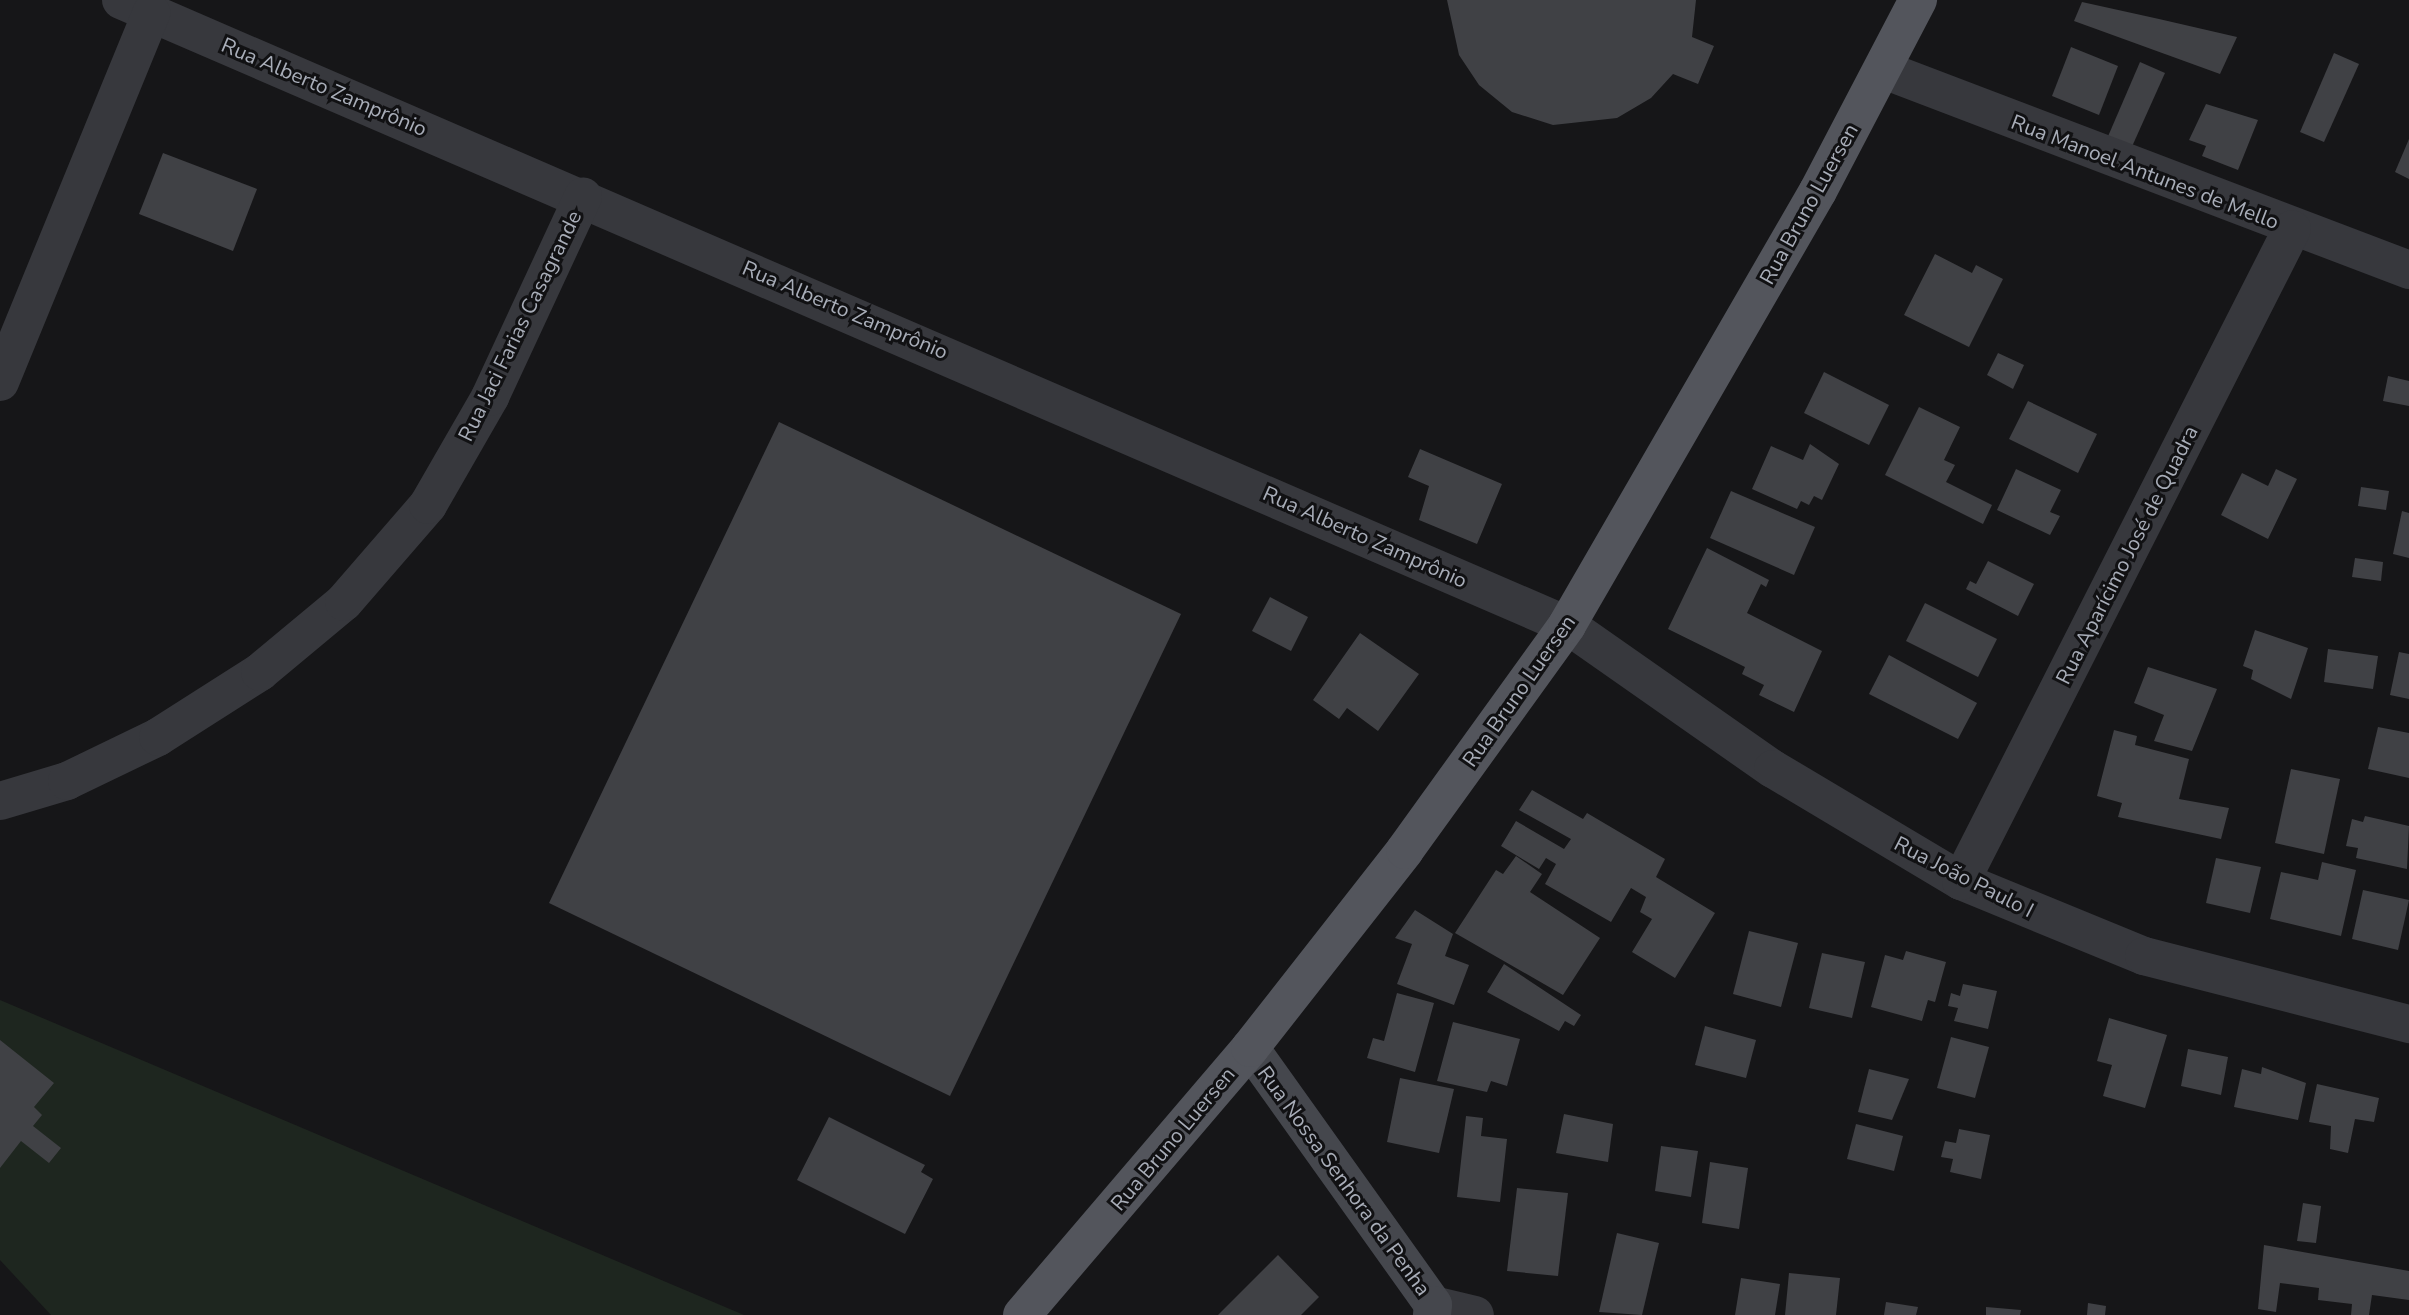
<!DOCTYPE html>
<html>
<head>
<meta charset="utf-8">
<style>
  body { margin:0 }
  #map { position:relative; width:2409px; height:1315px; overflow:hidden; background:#161618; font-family:"Nunito Sans",sans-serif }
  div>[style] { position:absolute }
  .green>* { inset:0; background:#1e261f }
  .building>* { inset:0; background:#404145 }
  .street>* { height:38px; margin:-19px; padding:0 19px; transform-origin:19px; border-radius:19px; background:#37383d }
  .secondary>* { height:38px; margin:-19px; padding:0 19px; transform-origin:19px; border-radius:19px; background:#45474d }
  .primary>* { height:38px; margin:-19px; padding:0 19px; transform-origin:19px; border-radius:19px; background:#53555c }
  span { translate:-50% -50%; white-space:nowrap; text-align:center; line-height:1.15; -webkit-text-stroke:6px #111113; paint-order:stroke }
  .street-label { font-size:21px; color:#a8adb8 }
</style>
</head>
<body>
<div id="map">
  <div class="green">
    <i style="clip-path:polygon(0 1000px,744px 1315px,51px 1315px,0 1260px)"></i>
  </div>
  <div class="building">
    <i style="clip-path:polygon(1447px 0,1696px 0,1692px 37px,1714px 46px,1698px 84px,1673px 74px,1651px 98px,1617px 118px,1553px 125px,1512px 112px,1479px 85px,1459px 55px)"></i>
    <i style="clip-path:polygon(2082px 2px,2159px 19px,2237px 37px,2220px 74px,2074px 21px)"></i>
    <i style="clip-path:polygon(2071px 47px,2118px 66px,2099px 115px,2052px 96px)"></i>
    <i style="clip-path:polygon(2334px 53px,2359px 64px,2324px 142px,2300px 132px)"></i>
    <i style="clip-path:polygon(2140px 62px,2165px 73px,2130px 151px,2106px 141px)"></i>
    <i style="clip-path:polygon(2206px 104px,2258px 120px,2238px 170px,2202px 156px,2206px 146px,2189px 140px)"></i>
    <i style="clip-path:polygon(2409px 139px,2409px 179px,2395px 172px)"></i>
    <i style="clip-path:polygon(163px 153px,257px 189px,233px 251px,139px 214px)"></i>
    <i style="clip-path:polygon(1935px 254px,1972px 273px,1976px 265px,2003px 279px,1969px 347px,1904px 315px)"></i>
    <i style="clip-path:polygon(1998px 353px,2024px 365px,2013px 389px,1987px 375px)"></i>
    <i style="clip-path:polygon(1824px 372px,1889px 405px,1869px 445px,1804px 413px)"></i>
    <i style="clip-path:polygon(2388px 376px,2409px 381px,2409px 406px,2383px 401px)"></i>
    <i style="clip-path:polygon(2028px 401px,2097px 434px,2078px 473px,2009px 439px)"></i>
    <i style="clip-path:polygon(1919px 407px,1960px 427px,1944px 460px,1955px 465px,1946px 482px,1992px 505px,1983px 524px,1885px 475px)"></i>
    <i style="clip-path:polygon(779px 422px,1181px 614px,950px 1096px,549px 903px)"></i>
    <i style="clip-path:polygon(1810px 444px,1839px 464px,1822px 500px,1814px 496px,1809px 505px,1801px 501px,1797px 509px,1752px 489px,1771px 446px,1803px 460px)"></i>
    <i style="clip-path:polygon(1420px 449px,1502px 484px,1477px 544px,1419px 520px,1429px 486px,1408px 477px)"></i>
    <i style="clip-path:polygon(2016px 469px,2061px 490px,2050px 512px,2060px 516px,2050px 535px,1997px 510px)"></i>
    <i style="clip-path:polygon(2276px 469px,2297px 479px,2268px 539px,2221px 515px,2242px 473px,2268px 486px)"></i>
    <i style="clip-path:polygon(2361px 487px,2389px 491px,2386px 510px,2358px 506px)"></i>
    <i style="clip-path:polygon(1731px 491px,1815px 527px,1794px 575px,1710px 538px)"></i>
    <i style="clip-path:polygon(2402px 511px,2409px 513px,2409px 558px,2393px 554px)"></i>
    <i style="clip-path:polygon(1707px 548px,1769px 580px,1766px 587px,1761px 584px,1747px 613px,1822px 651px,1794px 712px,1759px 695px,1764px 685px,1742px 674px,1745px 667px,1668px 629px)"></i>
    <i style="clip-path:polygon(2355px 558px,2383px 562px,2381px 581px,2352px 577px)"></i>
    <i style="clip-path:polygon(1988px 561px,2034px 584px,2018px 616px,1966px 589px,1970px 581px,1976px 584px)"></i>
    <i style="clip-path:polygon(1270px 597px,1308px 617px,1291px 651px,1252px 631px)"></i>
    <i style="clip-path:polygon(1925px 603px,1997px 639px,1978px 677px,1906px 641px)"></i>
    <i style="clip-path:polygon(2255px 630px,2308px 648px,2291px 699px,2251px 679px,2253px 670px,2243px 666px)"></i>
    <i style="clip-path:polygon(1360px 633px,1419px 674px,1378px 731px,1347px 708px,1339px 719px,1313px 700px)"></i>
    <i style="clip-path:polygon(2328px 649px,2378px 656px,2373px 689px,2324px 682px)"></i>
    <i style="clip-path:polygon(2399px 652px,2409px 654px,2409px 699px,2390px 695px)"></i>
    <i style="clip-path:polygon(1889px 655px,1977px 703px,1958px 739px,1869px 694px)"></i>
    <i style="clip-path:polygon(2148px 667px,2217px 689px,2192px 751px,2154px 741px,2164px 715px,2134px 703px)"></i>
    <i style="clip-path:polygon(2378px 727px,2409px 733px,2409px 778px,2368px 769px)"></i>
    <i style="clip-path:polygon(2114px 730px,2137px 736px,2135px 745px,2189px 759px,2179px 799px,2229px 808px,2221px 839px,2118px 817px,2122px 803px,2097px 796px)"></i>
    <i style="clip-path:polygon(2291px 769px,2340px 779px,2324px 854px,2275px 843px)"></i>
    <i style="clip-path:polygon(1532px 790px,1583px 819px,1587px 813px,1665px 859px,1656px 877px,1715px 913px,1675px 978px,1632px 952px,1652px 919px,1640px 912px,1646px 897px,1631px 888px,1611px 922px,1545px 884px,1556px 864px,1546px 858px,1539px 869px,1501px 846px,1516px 821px,1564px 849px,1571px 839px,1519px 810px)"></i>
    <i style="clip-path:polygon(2365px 816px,2409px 826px,2407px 869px,2356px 858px,2358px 848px,2346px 846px,2352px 819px,2363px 822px)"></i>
    <i style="clip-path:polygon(1516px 856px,1542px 874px,1530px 892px,1600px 938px,1563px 995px,1455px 933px,1496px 870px,1503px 874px)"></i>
    <i style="clip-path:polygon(2216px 858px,2261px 867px,2250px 913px,2206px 903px)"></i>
    <i style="clip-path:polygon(2322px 862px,2356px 870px,2341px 936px,2270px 919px,2281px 872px,2318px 880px)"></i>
    <i style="clip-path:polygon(2363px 890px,2409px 900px,2398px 950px,2352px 939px)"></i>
    <i style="clip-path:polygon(1415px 910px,1453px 934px,1445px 956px,1469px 965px,1454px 1005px,1397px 984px,1412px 944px,1395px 938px)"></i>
    <i style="clip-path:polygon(1749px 931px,1798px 943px,1781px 1007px,1733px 994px)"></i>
    <i style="clip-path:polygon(1906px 951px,1946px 962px,1935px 1002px,1928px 1000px,1922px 1021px,1871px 1007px,1885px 955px,1903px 960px)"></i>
    <i style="clip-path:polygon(1822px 953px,1865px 962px,1852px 1018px,1809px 1008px)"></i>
    <i style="clip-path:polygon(1504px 964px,1581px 1015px,1574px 1026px,1565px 1021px,1559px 1031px,1487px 992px)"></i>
    <i style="clip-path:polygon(1963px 984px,1997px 991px,1988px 1029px,1954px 1021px,1958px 1008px,1948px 1006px,1951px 993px,1960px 996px)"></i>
    <i style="clip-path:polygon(1397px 993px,1434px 1003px,1415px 1072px,1367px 1058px,1373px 1038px,1384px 1041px)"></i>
    <i style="clip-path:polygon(2109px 1018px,2167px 1035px,2145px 1108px,2103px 1096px,2112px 1065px,2097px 1061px)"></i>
    <i style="clip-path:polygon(1453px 1022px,1520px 1039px,1507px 1086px,1491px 1081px,1487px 1092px,1437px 1081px)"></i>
    <i style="clip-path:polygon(1705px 1026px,1756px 1040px,1746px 1078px,1695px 1065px)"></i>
    <i style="clip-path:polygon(1951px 1037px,1989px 1047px,1975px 1098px,1937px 1088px)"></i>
    <i style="clip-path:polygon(0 1040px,54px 1083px,34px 1107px,42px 1115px,33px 1126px,61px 1148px,49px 1163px,21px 1141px,0 1168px)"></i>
    <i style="clip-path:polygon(2188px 1049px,2228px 1057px,2221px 1095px,2181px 1086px)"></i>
    <i style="clip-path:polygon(2262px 1067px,2306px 1083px,2298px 1120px,2234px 1107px,2242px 1069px,2261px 1074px)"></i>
    <i style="clip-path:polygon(1869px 1069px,1909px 1079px,1892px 1120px,1858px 1112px)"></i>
    <i style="clip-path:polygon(1400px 1078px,1454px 1089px,1439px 1153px,1387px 1142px)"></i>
    <i style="clip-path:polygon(2317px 1084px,2379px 1098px,2374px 1122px,2355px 1119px,2348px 1153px,2330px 1149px,2331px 1126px,2309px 1122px)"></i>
    <i style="clip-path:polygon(1564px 1114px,1613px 1124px,1608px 1162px,1556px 1153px)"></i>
    <i style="clip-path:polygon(1466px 1116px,1483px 1118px,1481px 1136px,1507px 1139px,1500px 1202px,1457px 1197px)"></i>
    <i style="clip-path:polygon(829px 1117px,925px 1165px,921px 1172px,933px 1179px,905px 1234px,797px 1180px)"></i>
    <i style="clip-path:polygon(1856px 1124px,1903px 1136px,1894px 1171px,1847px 1159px)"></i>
    <i style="clip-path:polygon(1959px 1129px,1990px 1135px,1981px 1179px,1950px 1172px,1953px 1159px,1941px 1157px,1945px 1141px,1956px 1143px)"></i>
    <i style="clip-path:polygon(1661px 1146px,1698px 1151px,1691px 1197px,1655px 1191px)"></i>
    <i style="clip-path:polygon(1710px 1162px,1748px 1168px,1739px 1229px,1702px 1223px)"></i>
    <i style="clip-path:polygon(1517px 1188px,1568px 1193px,1558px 1276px,1507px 1271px)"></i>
    <i style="clip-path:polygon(2303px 1203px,2321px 1206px,2316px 1243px,2297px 1241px)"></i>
    <i style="clip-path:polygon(1617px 1233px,1659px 1243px,1642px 1315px,1599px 1312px)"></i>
    <i style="clip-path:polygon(2264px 1245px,2409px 1271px,2409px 1300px,2372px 1295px,2369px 1315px,2351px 1315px,2352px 1304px,2318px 1300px,2319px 1288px,2280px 1283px,2276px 1312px,2258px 1309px)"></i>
    <i style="clip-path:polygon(1278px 1255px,1319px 1297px,1301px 1315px,1218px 1315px)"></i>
    <i style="clip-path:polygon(1789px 1273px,1840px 1278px,1836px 1315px,1785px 1315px)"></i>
    <i style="clip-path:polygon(1741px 1278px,1780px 1284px,1775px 1315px,1735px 1315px)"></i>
    <i style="clip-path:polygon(1886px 1302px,1918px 1307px,1916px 1315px,1884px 1315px)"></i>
    <i style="clip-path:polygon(2088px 1303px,2106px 1306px,2105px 1315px,2087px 1315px)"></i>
    <i style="clip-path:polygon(1986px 1307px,2021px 1310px,2020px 1315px,1986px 1315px)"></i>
  </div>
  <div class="street">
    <i style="left:121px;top:0;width:1575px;rotate:23.38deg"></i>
    <i style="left:1567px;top:625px;width:251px;rotate:35deg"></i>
    <i style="left:1773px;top:769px;width:219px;rotate:30.8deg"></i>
    <i style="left:1961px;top:881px;width:198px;rotate:22.3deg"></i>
    <i style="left:2144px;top:956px;width:274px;rotate:14.4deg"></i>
    <i style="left:1884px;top:70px;width:562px;rotate:20.85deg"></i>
    <i style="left:0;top:382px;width:399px;rotate:-67.7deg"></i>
    <i style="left:0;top:801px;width:70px;rotate:-16.6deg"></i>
    <i style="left:67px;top:781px;width:101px;rotate:-25.8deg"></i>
    <i style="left:158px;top:737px;width:121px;rotate:-32.5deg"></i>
    <i style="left:260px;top:672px;width:109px;rotate:-39.8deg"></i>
    <i style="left:344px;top:602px;width:128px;rotate:-49.1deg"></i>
    <i style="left:428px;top:505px;width:125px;rotate:-60.1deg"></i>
    <i style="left:490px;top:397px;width:221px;rotate:-65.1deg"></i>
    <i style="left:1961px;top:881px;width:731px;rotate:-63.08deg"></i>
    <i style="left:1433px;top:1305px;width:43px;rotate:13.4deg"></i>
  </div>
  <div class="secondary">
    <i style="left:1250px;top:1048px;width:315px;rotate:54.5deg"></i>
    <i style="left:1433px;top:1305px;width:10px;rotate:96deg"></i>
  </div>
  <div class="primary">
    <i style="left:1022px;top:1315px;width:351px;rotate:-49.5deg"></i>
    <i style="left:1250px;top:1048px;width:251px;rotate:-51.9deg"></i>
    <i style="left:1405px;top:850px;width:277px;rotate:-54.2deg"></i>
    <i style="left:1567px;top:625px;width:501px;rotate:-59.96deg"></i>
    <i style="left:1818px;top:191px;width:216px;rotate:-62.4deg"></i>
  </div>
  <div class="street-label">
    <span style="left:324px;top:87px;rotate:23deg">Rua Alberto Zamprônio</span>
    <span style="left:2145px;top:172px;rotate:21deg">Rua Manoel Antunes de Mello</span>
    <span style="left:1809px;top:204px;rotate:-61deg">Rua Bruno Luersen</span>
    <span style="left:845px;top:310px;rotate:23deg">Rua Alberto Zamprônio</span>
    <span style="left:520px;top:326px;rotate:-64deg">Rua Jaci Farias Casagrande</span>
    <span style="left:1365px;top:537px;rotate:24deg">Rua Alberto Zamprônio</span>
    <span style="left:2127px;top:555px;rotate:-63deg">Rua Aparícimo José de Quadra</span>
    <span style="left:1519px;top:691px;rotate:-55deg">Rua Bruno Luersen</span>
    <span style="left:1964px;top:877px;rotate:27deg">Rua João Paulo I</span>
    <span style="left:1173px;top:1139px;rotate:-50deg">Rua Bruno Luersen</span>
    <span style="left:1344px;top:1181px;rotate:54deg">Rua Nossa Senhora da Penha</span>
  </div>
</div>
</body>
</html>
